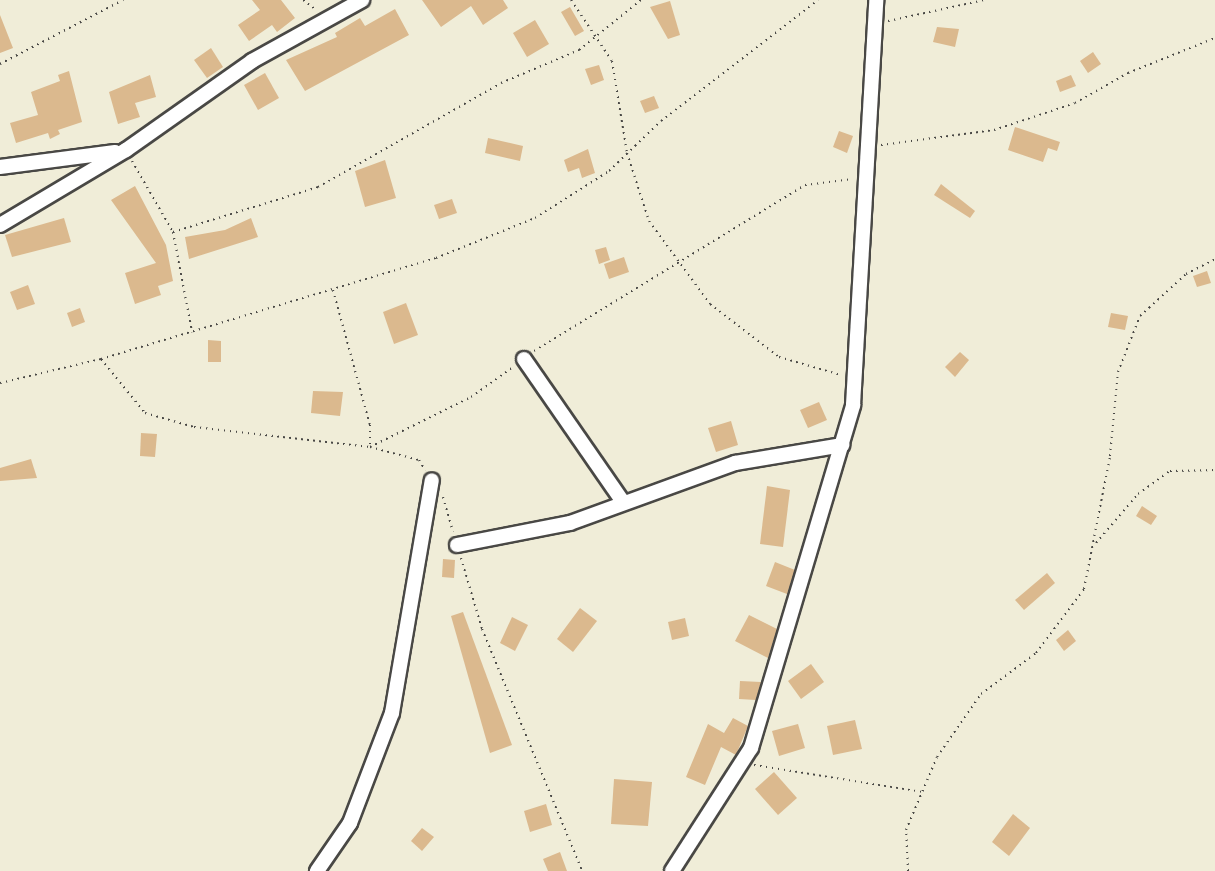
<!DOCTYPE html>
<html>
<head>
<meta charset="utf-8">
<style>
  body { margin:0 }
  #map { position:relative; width:1215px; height:871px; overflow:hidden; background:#f0edd8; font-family:Vollkorn,serif }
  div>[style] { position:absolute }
  .building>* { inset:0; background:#dbb98e }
  .path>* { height:2px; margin-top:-1px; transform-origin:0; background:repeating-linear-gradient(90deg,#494845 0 1.5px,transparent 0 6px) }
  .roads { filter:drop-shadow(2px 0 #494845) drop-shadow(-2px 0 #494845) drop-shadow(0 2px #494845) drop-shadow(0 -2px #494845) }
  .street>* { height:14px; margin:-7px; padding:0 7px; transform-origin:7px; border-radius:7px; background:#fff }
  span { translate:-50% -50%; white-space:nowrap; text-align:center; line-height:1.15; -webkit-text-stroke:4.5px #fff; paint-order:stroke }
</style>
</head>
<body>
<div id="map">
  <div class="building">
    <i style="clip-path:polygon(252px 0,281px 0,295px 18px,277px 32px,272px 25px,249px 41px,238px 25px,260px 10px)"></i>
    <i style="clip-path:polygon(422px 0,503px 0,508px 8px,483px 25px,471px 6px,441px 27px)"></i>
    <i style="clip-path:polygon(670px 1px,680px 35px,668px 39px,650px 7px)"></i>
    <i style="clip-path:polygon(570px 7px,584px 31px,575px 36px,561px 12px)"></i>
    <i style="clip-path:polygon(395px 9px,409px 35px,305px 91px,286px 60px,337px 37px,335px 33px,360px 18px,365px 26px)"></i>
    <i style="clip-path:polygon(0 15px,13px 48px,0 53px)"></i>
    <i style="clip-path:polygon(535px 20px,549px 44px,527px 57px,513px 33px)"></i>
    <i style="clip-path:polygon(937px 27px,959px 29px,955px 47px,933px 42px)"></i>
    <i style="clip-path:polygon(211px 48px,223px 67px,207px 78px,194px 60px)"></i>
    <i style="clip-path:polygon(1093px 52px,1101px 64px,1088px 73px,1080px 61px)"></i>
    <i style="clip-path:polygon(599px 65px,604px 80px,591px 85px,585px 69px)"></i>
    <i style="clip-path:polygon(69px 71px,82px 122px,58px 130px,60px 134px,50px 139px,48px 133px,16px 143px,10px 123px,38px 115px,31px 92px,60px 81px,58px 75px)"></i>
    <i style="clip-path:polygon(265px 73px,279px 98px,258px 110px,244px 85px)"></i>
    <i style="clip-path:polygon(150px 75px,156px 97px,135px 103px,140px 117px,118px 124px,109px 92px)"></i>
    <i style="clip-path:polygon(1071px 75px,1076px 86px,1060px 92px,1056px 81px)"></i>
    <i style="clip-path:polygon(654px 96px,659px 108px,645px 113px,640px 101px)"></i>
    <i style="clip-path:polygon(1015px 127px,1060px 142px,1057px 151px,1048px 148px,1043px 162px,1008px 150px)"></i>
    <i style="clip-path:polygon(839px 131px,853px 136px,847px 153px,833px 147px)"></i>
    <i style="clip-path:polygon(488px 138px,523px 146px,520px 161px,485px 153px)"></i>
    <i style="clip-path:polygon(588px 149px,595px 173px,582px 178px,579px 168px,568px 172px,564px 160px)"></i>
    <i style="clip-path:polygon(385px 160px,396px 198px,365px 207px,355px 171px)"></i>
    <i style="clip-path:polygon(941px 184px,975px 211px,970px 218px,934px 195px)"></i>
    <i style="clip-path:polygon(135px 186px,166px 245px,173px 281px,158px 286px,161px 295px,135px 304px,125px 273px,156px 263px,111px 200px)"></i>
    <i style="clip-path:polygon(452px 199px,457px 213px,439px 219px,434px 205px)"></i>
    <i style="clip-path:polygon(64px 218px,71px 242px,12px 257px,5px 235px)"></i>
    <i style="clip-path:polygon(251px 218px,258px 237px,189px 259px,185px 237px,225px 230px)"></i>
    <i style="clip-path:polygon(606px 247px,610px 260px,599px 264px,595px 250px)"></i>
    <i style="clip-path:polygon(624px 257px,629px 272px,609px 279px,604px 264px)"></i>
    <i style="clip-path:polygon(1207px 271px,1211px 283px,1197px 287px,1193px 276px)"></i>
    <i style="clip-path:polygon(28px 285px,35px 304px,17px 310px,10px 292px)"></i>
    <i style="clip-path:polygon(406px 303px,418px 335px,394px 344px,383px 312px)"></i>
    <i style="clip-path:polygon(80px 308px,85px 322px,72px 327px,67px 313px)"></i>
    <i style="clip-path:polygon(1111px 313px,1128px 316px,1125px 330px,1108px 327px)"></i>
    <i style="clip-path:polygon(208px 340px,221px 341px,221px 362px,208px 362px)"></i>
    <i style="clip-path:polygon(960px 352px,969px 360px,955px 377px,945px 367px)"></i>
    <i style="clip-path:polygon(313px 391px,343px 392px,340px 416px,311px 413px)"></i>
    <i style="clip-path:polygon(819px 402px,827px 420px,808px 428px,800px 410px)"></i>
    <i style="clip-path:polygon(731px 421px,738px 445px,716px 452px,708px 428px)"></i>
    <i style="clip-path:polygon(141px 433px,157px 434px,155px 457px,140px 456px)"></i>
    <i style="clip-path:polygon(31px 459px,37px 478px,0 481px,0 468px)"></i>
    <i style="clip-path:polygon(767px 486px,790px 490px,783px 547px,760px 544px)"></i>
    <i style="clip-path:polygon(1142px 506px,1157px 516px,1151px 525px,1136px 516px)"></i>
    <i style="clip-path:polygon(443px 559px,455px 560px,454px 578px,442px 577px)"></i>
    <i style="clip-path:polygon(775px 562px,795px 570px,787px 594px,766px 586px)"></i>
    <i style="clip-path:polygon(1047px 573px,1055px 583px,1024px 610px,1015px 600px)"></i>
    <i style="clip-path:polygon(580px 608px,597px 621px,573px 652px,557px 639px)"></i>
    <i style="clip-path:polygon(463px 612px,512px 745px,490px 753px,451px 616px)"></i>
    <i style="clip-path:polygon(749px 615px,777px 629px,768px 658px,735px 641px)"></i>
    <i style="clip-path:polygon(512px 617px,528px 625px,515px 651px,500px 643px)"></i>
    <i style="clip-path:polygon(685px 618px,689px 636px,672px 640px,668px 622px)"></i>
    <i style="clip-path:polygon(1068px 630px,1076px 641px,1064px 651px,1056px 640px)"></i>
    <i style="clip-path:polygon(811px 664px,824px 682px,801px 699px,788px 681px)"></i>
    <i style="clip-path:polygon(740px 681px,761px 682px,756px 700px,739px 699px)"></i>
    <i style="clip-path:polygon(733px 718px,748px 726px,736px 755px,721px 747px,705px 785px,686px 777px,708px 724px,724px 733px)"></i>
    <i style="clip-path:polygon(855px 720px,862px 749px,833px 755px,827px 726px)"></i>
    <i style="clip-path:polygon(798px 724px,805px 748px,779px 756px,772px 731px)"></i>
    <i style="clip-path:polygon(774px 772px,797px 798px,778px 815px,755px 789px)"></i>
    <i style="clip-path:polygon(614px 779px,652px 782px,648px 826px,611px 824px)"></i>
    <i style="clip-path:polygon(546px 804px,552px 825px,530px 832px,524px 811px)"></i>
    <i style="clip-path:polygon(1013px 814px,1030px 828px,1009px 856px,992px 842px)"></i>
    <i style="clip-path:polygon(422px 828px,434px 837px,422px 851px,411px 841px)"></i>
    <i style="clip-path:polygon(560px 852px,567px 871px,548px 871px,543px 859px)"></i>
  </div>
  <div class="path">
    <i style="left:303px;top:0;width:15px;rotate:37deg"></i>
    <i style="left:571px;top:0;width:73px;rotate:56.1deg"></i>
    <i style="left:612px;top:61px;width:93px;rotate:80.7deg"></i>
    <i style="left:627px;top:153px;width:71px;rotate:72.1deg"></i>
    <i style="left:649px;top:221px;width:103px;rotate:53.7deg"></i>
    <i style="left:710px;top:304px;width:87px;rotate:37.5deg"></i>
    <i style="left:779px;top:357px;width:65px;rotate:16.2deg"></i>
    <i style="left:888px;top:21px;width:98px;rotate:-12.3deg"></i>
    <i style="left:0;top:64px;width:139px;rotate:-27.5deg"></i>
    <i style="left:881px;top:145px;width:114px;rotate:-7.6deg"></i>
    <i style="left:994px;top:130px;width:85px;rotate:-18.4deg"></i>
    <i style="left:1075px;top:103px;width:61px;rotate:-29.5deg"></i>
    <i style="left:1128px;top:73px;width:94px;rotate:-21.9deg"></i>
    <i style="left:132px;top:161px;width:82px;rotate:60deg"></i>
    <i style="left:173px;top:232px;width:102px;rotate:79.2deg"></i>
    <i style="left:173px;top:232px;width:152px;rotate:-17.2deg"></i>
    <i style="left:318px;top:187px;width:210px;rotate:-29.6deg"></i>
    <i style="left:501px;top:83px;width:85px;rotate:-22.9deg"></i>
    <i style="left:579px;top:50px;width:80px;rotate:-38.9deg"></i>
    <i style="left:333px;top:290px;width:140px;rotate:74.7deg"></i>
    <i style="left:370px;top:425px;width:22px;rotate:90deg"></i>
    <i style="left:370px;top:447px;width:51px;rotate:14.9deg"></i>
    <i style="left:419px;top:460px;width:12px;rotate:59deg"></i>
    <i style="left:534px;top:351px;width:318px;rotate:-31.5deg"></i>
    <i style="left:805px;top:185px;width:48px;rotate:-7.1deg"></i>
    <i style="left:101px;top:359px;width:350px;rotate:-16.8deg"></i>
    <i style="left:436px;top:258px;width:107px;rotate:-22deg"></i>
    <i style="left:535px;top:218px;width:88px;rotate:-32.4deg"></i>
    <i style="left:609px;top:171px;width:72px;rotate:-43.9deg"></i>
    <i style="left:661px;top:121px;width:198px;rotate:-37.6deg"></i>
    <i style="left:0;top:383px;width:104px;rotate:-13.4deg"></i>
    <i style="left:101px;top:359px;width:70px;rotate:50.8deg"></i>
    <i style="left:145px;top:413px;width:51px;rotate:15.9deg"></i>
    <i style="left:194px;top:427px;width:177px;rotate:6.5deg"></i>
    <i style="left:370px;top:447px;width:113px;rotate:-26.3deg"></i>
    <i style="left:471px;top:397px;width:52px;rotate:-35.5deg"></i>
    <i style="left:443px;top:497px;width:36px;rotate:74deg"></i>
    <i style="left:1096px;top:543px;width:65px;rotate:-49.4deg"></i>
    <i style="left:1138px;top:494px;width:39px;rotate:-36deg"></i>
    <i style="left:1170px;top:471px;width:45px;rotate:-1.3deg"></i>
    <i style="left:461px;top:558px;width:74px;rotate:73.5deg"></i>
    <i style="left:482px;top:629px;width:262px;rotate:67.5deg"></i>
    <i style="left:754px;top:765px;width:170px;rotate:9.1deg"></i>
    <i style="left:908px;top:871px;width:41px;rotate:-92.8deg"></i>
    <i style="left:906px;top:830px;width:79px;rotate:-67deg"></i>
    <i style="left:937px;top:757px;width:77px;rotate:-55.1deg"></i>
    <i style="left:981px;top:694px;width:69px;rotate:-36.7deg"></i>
    <i style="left:1036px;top:653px;width:80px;rotate:-53.1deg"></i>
    <i style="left:1084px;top:589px;width:136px;rotate:-78.9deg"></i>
    <i style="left:1110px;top:456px;width:84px;rotate:-84.6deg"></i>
    <i style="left:1118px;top:372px;width:60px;rotate:-68.6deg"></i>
    <i style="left:1140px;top:316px;width:62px;rotate:-42.4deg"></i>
    <i style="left:1186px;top:274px;width:33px;rotate:-27deg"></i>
  </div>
  <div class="roads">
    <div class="street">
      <i style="left:0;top:167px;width:116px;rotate:-7.4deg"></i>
      <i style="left:0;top:225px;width:147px;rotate:-30.8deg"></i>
      <i style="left:126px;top:150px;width:154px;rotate:-35.2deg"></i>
      <i style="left:252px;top:61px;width:126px;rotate:-29deg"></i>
      <i style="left:524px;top:359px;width:174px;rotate:55.3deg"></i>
      <i style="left:457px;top:545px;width:115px;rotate:-11deg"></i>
      <i style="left:570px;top:523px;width:176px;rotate:-20deg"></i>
      <i style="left:735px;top:463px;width:109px;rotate:-9.5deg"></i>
      <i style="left:317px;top:871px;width:58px;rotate:-55.5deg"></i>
      <i style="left:350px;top:823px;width:118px;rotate:-69.1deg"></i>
      <i style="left:392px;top:713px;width:236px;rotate:-80.3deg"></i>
      <i style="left:672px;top:871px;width:146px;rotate:-57.3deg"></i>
      <i style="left:751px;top:748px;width:358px;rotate:-73.4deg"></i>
      <i style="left:853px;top:405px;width:406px;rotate:-86.7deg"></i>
    </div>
  </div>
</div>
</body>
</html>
